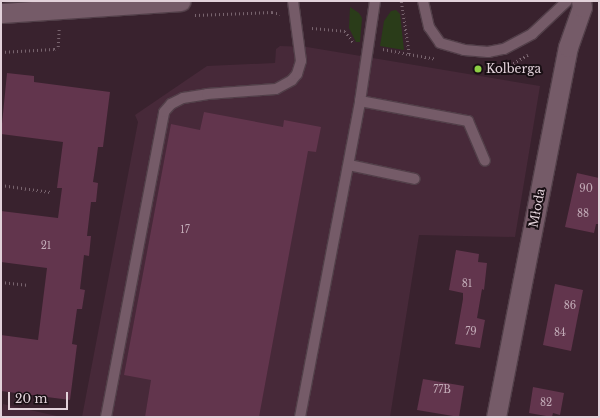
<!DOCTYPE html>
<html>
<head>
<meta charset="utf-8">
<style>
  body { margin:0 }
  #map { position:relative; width:600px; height:418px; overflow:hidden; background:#39222e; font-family:"Libre Baskerville",serif }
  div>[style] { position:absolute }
  .built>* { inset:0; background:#472939 }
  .green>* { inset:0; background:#2a3c19 }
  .building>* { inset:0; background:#62354d }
  .path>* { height:2.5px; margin-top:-1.25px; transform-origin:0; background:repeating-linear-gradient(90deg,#78646e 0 1px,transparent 0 4px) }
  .roads { filter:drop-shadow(1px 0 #523f49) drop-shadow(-1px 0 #523f49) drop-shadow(0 1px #523f49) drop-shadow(0 -1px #523f49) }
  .service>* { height:10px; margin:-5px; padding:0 5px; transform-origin:5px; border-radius:5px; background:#755b68 }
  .minor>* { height:19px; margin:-9.5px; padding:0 9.5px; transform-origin:9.5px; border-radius:9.5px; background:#755b68 }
  .dots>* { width:11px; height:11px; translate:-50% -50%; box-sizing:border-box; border:2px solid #190f14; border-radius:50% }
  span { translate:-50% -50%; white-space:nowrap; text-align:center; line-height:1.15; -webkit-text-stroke:4px #190f14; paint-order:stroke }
  .number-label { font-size:10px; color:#c2abb7 }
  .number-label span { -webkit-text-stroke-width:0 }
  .poi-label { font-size:12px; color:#e2d2da }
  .left { translate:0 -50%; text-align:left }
  .street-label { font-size:12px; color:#e2d2da }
  .frame { position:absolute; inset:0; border:2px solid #e2d2da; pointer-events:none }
  .scale { position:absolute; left:8px; top:392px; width:60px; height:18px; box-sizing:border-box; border:2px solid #e2d2da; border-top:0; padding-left:5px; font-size:12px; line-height:14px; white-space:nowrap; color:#e2d2da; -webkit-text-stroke:3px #190f14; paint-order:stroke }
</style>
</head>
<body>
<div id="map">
  <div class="built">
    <i style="clip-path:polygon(280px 46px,307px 47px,540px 86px,515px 237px,419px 235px,390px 417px,82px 417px,138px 122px,135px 115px,207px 66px,275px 63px,276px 49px)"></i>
    <i style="clip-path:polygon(3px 404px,57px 416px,60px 417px,1px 417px)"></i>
  </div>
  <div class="green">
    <i style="clip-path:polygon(350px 7px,359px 13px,362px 18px,360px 42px,356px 42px,349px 28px)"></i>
    <i style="clip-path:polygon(396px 10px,400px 14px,404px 50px,380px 46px,384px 21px,391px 11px)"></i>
  </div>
  <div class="building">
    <i style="clip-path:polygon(7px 73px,34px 76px,34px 82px,110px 92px,103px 147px,98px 147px,96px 162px,93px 182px,98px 183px,96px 202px,91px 202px,87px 236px,91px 236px,89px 256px,84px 255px,80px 289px,85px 290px,82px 309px,77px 309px,72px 344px,77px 345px,70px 400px,1px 391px,1px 335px,38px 340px,47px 268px,1px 262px,1px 211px,58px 218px,62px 188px,57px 188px,63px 142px,1px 134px)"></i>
    <i style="clip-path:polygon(204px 112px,283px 127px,284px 120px,321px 127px,316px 152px,308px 151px,259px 417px,145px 417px,151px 380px,124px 375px,171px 124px,200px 130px)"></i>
    <i style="clip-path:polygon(577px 173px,599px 178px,599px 224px,596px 224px,594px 233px,565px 227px)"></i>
    <i style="clip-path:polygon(456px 250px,479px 254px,478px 262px,487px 263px,484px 290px,482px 289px,477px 318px,485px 320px,480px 348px,455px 344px,463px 299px,463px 293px,449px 290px)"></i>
    <i style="clip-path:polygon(555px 284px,583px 290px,571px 351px,543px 345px)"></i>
    <i style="clip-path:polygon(423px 379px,464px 386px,459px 417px,417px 410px)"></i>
    <i style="clip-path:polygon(533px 387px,564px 393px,560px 415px,553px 413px,552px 417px,529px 413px)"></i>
  </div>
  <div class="path">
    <i style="left:195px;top:15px;width:77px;rotate:-2.2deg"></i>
    <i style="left:272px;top:12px;width:8px;rotate:14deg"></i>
    <i style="left:312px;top:28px;width:33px;rotate:5deg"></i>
    <i style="left:345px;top:31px;width:14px;rotate:54deg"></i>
    <i style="left:383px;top:49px;width:26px;rotate:11deg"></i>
    <i style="left:409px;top:54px;width:54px;rotate:-98.6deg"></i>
    <i style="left:1px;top:52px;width:53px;rotate:-3.2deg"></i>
    <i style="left:54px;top:49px;width:4px;rotate:-27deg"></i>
    <i style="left:58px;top:47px;width:18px;rotate:-87deg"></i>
    <i style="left:409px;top:54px;width:27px;rotate:10deg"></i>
    <i style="left:490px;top:68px;width:16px;rotate:-4deg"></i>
    <i style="left:506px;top:67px;width:25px;rotate:-29deg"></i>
    <i style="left:1px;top:185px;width:50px;rotate:8deg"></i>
    <i style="left:1px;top:282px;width:28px;rotate:6deg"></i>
  </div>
  <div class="roads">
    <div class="service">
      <i style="left:375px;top:1px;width:101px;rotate:98.5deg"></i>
      <i style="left:360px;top:101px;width:110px;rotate:10.5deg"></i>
      <i style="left:468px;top:121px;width:43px;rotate:67deg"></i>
      <i style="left:423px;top:1px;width:27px;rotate:77deg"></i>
      <i style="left:429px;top:27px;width:19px;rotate:55deg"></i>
      <i style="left:440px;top:43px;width:25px;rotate:16deg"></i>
      <i style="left:464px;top:50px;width:24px;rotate:5deg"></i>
      <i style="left:488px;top:52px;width:16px;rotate:-11deg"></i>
      <i style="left:504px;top:49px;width:32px;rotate:-28deg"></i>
      <i style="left:532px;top:34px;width:48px;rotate:-43.3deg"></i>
      <i style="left:349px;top:165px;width:67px;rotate:12deg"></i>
      <i style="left:106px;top:417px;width:310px;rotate:-79.2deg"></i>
      <i style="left:164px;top:112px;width:11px;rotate:-49deg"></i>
      <i style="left:171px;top:104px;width:13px;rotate:-27deg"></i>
      <i style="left:183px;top:98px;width:24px;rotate:-9deg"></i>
      <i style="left:207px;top:94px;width:69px;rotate:-4.1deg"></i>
      <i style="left:276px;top:89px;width:18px;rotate:-29deg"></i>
      <i style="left:292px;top:80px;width:8px;rotate:-50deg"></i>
      <i style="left:297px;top:74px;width:14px;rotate:-73deg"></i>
      <i style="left:301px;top:61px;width:61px;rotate:-97.6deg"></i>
      <i style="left:300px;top:417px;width:322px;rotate:-79.2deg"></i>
    </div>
    <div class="minor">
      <i style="left:1px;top:13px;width:180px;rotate:-3.8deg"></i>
      <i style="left:496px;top:417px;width:377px;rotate:-79deg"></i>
      <i style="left:568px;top:47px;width:42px;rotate:-70.7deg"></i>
      <i style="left:582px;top:7px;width:6px;rotate:-99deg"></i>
    </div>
  </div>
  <div class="dots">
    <i style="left:478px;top:69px;background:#8dce44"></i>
  </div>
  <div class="number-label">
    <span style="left:586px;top:189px">90</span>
    <span style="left:583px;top:214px">88</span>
    <span style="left:185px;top:230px">17</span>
    <span style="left:46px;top:246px">21</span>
    <span style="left:467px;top:284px">81</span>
    <span style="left:570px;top:306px">86</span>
    <span style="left:471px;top:332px">79</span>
    <span style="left:560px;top:333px">84</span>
    <span style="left:442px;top:390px">77B</span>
    <span style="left:546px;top:403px">82</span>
  </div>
  <div class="poi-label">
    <span class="left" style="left:486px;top:69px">Kolberga</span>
  </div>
  <div class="street-label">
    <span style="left:537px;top:208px;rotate:-79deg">Młoda</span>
  </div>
  <div class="frame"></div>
  <div class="scale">20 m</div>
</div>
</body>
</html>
